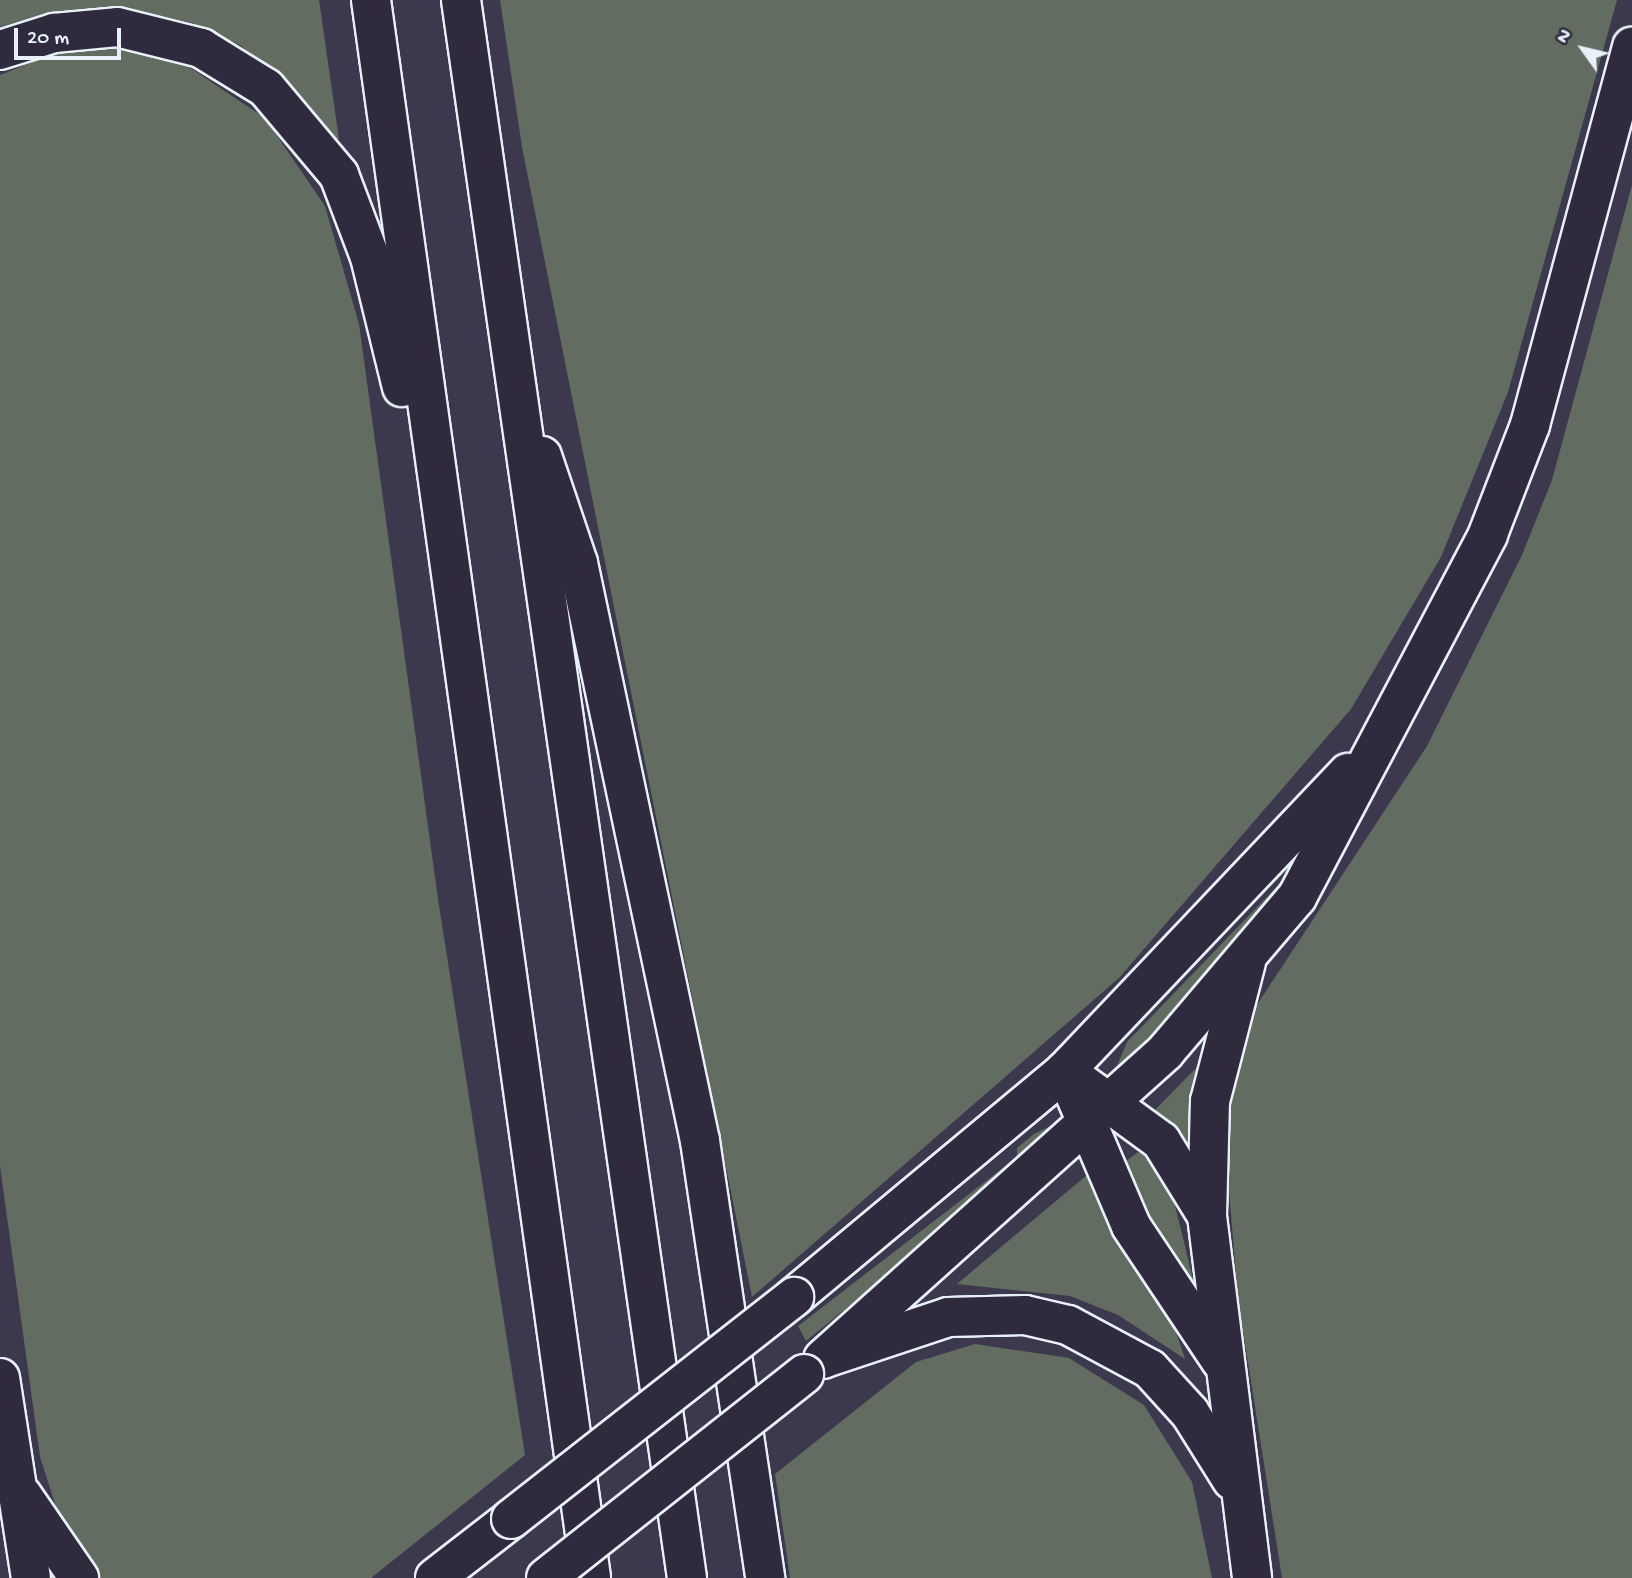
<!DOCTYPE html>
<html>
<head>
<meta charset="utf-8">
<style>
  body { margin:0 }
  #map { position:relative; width:1632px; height:1578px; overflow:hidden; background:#3c394f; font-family:"Gochi Hand",sans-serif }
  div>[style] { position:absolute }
  .green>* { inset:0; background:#626c60 }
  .roads { filter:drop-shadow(2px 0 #e8f1f8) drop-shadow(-2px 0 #e8f1f8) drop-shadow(0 2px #e8f1f8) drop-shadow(0 -2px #e8f1f8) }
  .major>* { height:38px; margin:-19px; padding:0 19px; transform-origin:19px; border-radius:19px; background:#2f2a3d }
  .highway>* { height:38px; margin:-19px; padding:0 19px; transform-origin:19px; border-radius:19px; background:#2f2a3d }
  .bridges { filter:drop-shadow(2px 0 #e8f1f8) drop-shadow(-2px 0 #e8f1f8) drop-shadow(0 2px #e8f1f8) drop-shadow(0 -2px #e8f1f8) }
  .major-bridge>* { height:38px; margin:-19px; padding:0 19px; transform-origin:19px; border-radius:19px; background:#2f2a3d }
  span { translate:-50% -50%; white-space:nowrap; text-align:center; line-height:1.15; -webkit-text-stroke:5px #2f2a3d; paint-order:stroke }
  .north { position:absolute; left:1548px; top:14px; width:70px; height:70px; -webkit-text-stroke:5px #2f2a3d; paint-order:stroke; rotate:304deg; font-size:19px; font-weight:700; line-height:28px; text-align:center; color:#e8f1f8 }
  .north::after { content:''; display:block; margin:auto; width:24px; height:32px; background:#e8f1f8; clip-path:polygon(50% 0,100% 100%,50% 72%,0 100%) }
  .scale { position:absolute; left:14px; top:28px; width:107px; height:32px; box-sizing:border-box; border:4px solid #e8f1f8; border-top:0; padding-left:9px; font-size:21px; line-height:24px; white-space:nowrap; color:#e8f1f8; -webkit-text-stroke:5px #2f2a3d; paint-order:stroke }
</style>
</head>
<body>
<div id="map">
  <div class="green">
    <i style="clip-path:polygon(0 0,319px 0,339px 139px,329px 142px,302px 98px,240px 45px,192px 23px,139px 11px,50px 12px,0 27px)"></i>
    <i style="clip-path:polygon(500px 0,1617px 0,1508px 392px,1441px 557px,1351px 709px,1119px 978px,752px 1297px,522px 147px)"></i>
    <i style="clip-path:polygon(100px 47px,144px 51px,186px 65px,265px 118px,325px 206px,359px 324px,438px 899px,525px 1455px,371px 1578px,99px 1578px,66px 1538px,40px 1457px,0 1166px,0 75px,60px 51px)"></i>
    <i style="clip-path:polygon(1632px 185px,1632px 1578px,1282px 1578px,1238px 1299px,1224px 1129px,1229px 1078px,1249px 1017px,1427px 746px,1522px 555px,1552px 480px)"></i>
    <i style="clip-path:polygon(1283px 880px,1185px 1011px,1115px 1071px,1127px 1042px)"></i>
    <i style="clip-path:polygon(1197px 1067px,1197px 1072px,1190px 1147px,1154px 1111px)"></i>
    <i style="clip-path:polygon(1057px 1123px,1064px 1131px,806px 1341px,798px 1326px,1017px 1157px,1017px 1148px,1034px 1134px)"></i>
    <i style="clip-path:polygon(1138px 1152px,1157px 1161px,1168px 1177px,1194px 1283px,1154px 1231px,1124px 1173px,1125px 1162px)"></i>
    <i style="clip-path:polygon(1087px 1175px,1171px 1317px,1185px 1359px,1118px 1315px,1070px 1296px,957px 1284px)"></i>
    <i style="clip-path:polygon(975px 1344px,1069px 1358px,1144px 1405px,1192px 1482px,1212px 1578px,790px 1578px,775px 1474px,916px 1362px)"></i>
  </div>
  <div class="roads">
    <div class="major">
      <i style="left:794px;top:1297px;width:353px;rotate:-39.8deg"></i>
      <i style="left:1065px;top:1071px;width:411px;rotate:-46.5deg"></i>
      <i style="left:823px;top:1359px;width:460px;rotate:-41.9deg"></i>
      <i style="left:1165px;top:1052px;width:204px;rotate:-49.6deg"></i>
      <i style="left:1297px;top:897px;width:410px;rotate:-62.2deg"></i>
      <i style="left:1488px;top:534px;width:117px;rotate:-68.9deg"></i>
      <i style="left:1530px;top:425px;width:392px;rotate:-74.9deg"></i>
      <i style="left:435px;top:1578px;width:96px;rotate:-37.8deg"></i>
    </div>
    <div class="highway">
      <i style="left:371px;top:0;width:1593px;rotate:82.06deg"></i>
      <i style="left:461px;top:0;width:1594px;rotate:81.85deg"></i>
      <i style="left:0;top:50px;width:57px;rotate:-17.5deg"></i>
      <i style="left:54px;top:33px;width:63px;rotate:-5.4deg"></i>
      <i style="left:117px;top:27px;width:87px;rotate:14deg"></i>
      <i style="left:201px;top:48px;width:76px;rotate:31.6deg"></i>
      <i style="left:266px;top:88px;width:114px;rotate:50deg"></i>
      <i style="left:339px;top:175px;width:88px;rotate:69.3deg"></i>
      <i style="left:370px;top:257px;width:134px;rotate:76.2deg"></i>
      <i style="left:542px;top:456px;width:113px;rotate:71.4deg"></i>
      <i style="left:578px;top:563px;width:591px;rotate:78.08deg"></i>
      <i style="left:700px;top:1141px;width:442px;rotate:81.5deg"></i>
      <i style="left:1246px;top:962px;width:144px;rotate:104.5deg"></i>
      <i style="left:1210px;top:1101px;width:115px;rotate:91.5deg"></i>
      <i style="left:1207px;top:1216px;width:365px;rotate:82.9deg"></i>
      <i style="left:1065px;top:1071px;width:168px;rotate:66.9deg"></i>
      <i style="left:1131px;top:1226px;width:162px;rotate:56.3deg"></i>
      <i style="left:1065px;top:1071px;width:119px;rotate:36.1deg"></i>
      <i style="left:1161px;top:1141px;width:86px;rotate:58.3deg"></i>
      <i style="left:825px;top:1358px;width:130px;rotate:-18.4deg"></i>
      <i style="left:948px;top:1317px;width:77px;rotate:-1.5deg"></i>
      <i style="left:1025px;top:1315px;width:44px;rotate:13.1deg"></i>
      <i style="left:1068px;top:1325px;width:93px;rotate:28.2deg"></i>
      <i style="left:1150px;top:1369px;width:59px;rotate:47.7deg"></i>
      <i style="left:1190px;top:1413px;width:79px;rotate:57.9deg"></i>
      <i style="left:0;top:1378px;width:202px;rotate:81.2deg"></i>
      <i style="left:22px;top:1495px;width:101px;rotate:55.5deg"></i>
    </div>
  </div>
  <div class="bridges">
    <div class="major-bridge">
      <i style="left:511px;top:1519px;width:360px;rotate:-38.1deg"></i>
      <i style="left:546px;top:1578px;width:329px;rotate:-38.3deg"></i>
    </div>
  </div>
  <div class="north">N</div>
  <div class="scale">20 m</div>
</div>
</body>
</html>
